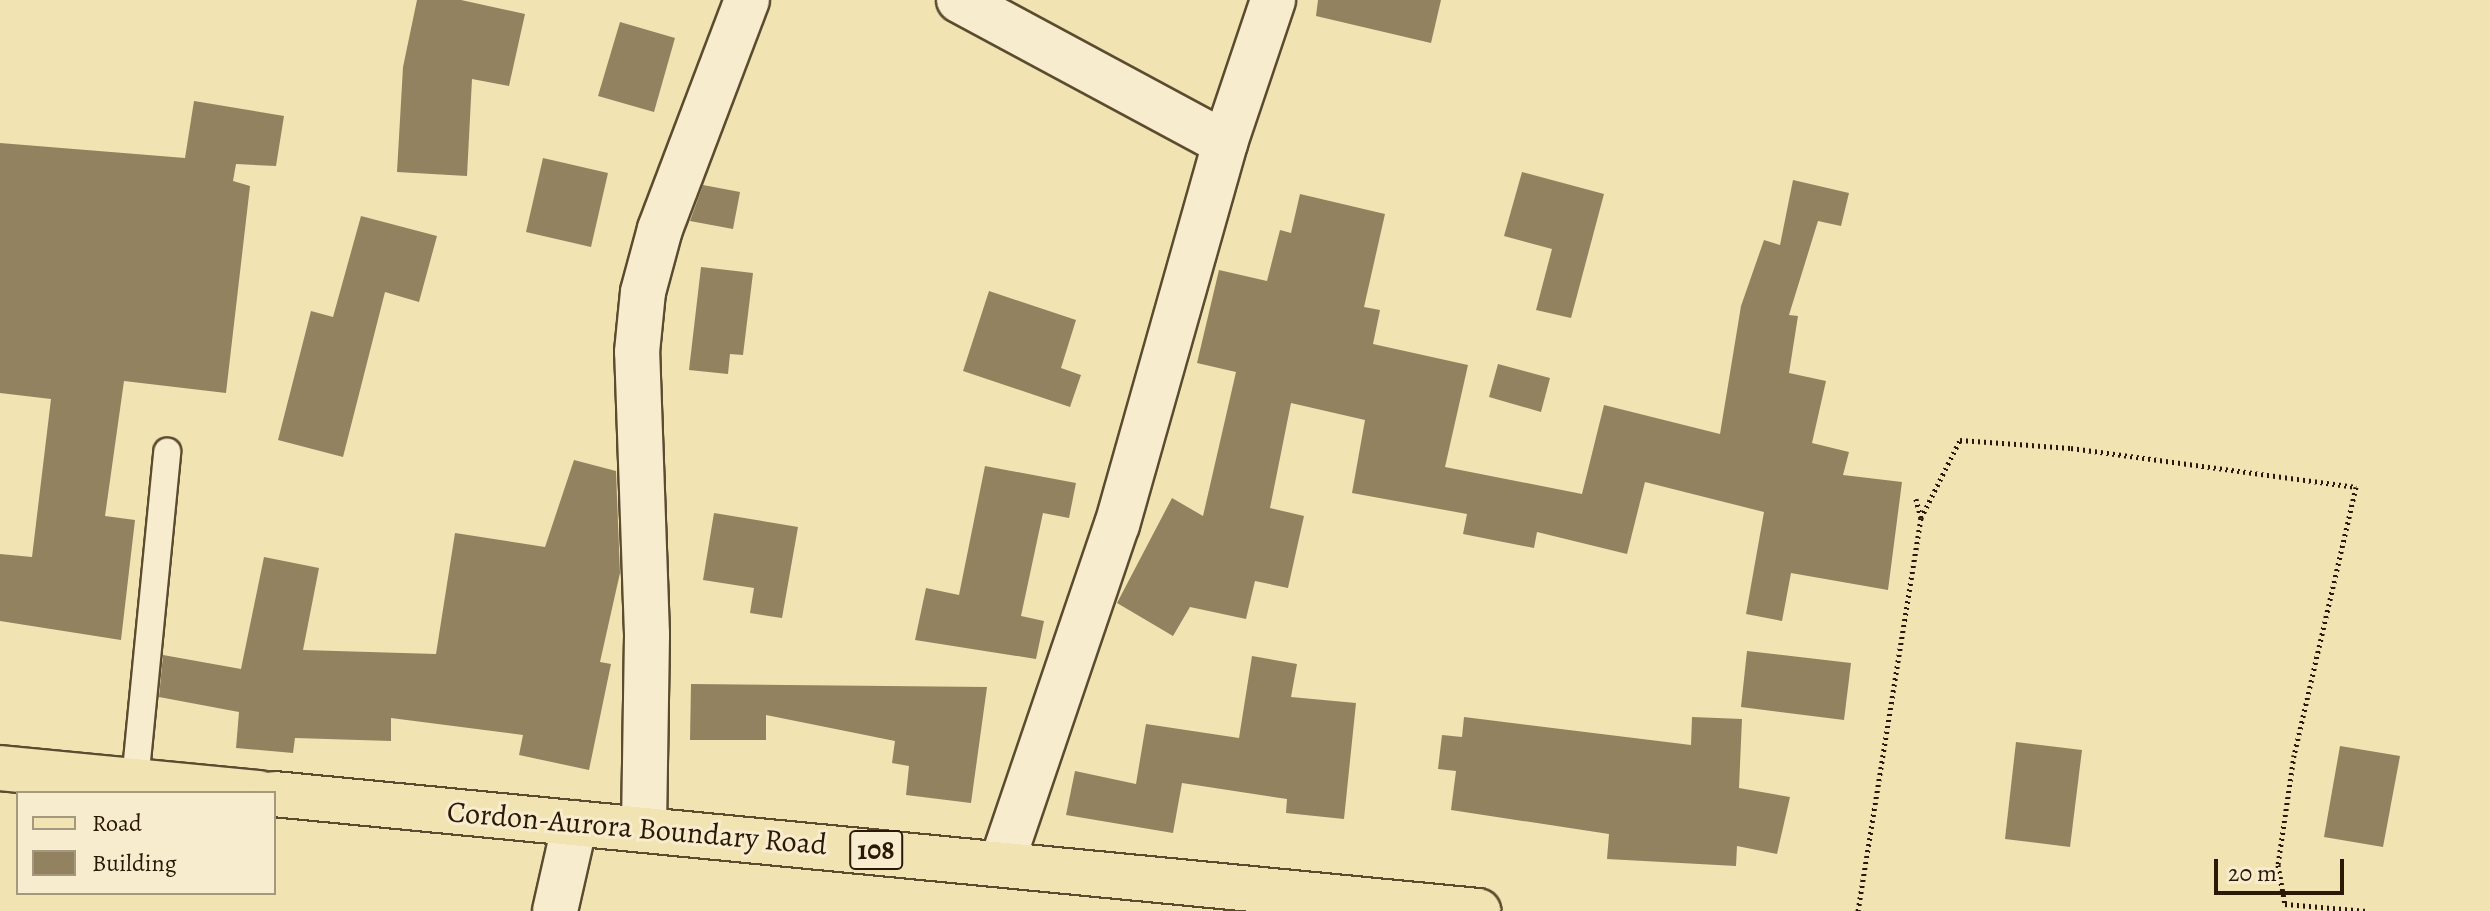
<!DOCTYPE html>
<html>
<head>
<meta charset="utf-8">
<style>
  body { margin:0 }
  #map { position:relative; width:2490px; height:911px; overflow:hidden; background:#f2e3b3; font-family:Alegreya,serif }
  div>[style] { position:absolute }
  .building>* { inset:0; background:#92825f }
  .path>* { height:5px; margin-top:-2.5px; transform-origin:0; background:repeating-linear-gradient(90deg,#291905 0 2px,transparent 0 6px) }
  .roads { filter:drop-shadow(2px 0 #5b4c30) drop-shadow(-2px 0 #5b4c30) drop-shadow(0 2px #5b4c30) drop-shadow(0 -2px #5b4c30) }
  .service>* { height:26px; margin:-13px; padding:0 13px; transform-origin:13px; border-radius:13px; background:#f7edce }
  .minor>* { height:44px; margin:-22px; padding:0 22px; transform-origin:22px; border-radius:22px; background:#f7edce }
  .primary>* { height:44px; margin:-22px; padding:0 22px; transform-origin:22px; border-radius:22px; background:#f2e3b3 }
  span { translate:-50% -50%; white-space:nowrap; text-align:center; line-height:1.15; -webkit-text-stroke:6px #f7edce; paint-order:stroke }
  .shield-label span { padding:2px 6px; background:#f7edce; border:2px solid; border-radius:6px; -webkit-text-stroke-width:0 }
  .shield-label { font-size:28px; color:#291905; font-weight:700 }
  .street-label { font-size:30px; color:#291905 }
  .legend { position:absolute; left:16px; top:791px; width:260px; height:104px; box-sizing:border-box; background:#f7edce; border:2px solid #a5987e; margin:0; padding:10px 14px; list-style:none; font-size:24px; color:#291905 }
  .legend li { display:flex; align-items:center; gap:16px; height:40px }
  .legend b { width:40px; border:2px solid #a5987e }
  .scale { position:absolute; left:2214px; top:859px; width:130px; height:36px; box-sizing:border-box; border:4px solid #291905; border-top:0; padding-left:10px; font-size:24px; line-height:28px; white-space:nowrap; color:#291905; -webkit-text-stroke:6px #f7edce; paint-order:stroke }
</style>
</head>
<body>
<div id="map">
  <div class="building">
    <i style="clip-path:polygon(417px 0,461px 0,525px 14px,509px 86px,472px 79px,467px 176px,397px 172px,403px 67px)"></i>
    <i style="clip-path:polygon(1318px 0,1441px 0,1431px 43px,1316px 16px)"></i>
    <i style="clip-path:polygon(620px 22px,675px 38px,654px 112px,598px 96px)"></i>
    <i style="clip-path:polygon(194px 101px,284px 116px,276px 166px,236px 164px,233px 181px,250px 186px,226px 393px,124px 381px,105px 516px,135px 520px,121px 640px,0 621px,0 554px,32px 557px,51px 399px,0 393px,0 143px,185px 158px)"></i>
    <i style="clip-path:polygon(543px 158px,608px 173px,591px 247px,526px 232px)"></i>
    <i style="clip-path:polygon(1522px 172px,1604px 194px,1571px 318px,1536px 310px,1552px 249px,1504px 236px)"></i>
    <i style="clip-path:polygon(1793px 180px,1849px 193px,1841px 226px,1818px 221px,1789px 315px,1798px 316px,1789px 373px,1826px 381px,1812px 443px,1849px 452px,1843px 475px,1902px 482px,1888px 590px,1791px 573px,1782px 621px,1746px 614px,1764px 512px,1645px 482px,1627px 554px,1537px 532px,1534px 548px,1463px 534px,1467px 514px,1352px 493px,1365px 420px,1291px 403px,1270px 508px,1304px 516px,1288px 588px,1255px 581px,1246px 619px,1190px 607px,1173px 636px,1117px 603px,1172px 498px,1203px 516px,1236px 372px,1197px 363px,1219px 270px,1267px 281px,1280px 230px,1291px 233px,1300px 194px,1385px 214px,1364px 307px,1380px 310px,1373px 344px,1468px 365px,1445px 467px,1582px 494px,1604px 405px,1720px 434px,1741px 306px,1764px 240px,1780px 245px)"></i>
    <i style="clip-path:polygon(703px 185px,740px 192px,733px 229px,690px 221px)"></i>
    <i style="clip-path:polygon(361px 216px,437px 236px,419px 302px,385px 292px,343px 457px,278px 440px,311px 311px,333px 317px)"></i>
    <i style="clip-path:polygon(701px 267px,753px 273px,743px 355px,730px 354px,728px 374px,689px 370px)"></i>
    <i style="clip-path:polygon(989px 291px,1076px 320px,1061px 368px,1081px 375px,1070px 407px,963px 371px)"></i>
    <i style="clip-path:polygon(1498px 364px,1550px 378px,1541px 412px,1489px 397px)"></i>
    <i style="clip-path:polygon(574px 460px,616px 471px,620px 573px,600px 662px,611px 664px,589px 770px,519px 755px,523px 735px,391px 718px,391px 741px,295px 738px,293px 753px,236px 748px,239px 712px,159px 697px,163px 655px,241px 669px,264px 557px,319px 568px,303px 650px,436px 654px,455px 533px,545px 547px)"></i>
    <i style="clip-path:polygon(985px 466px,1076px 483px,1069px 518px,1043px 513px,1021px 616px,1044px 621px,1036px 659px,915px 640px,926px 588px,959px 595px)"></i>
    <i style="clip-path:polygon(714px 513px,798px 527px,782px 618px,750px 613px,754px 588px,703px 580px)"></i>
    <i style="clip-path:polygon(1747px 651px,1851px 663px,1844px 720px,1741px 707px)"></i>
    <i style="clip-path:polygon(1252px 656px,1297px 664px,1291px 697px,1356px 703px,1344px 819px,1286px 813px,1287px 799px,1182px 783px,1173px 833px,1066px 815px,1075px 771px,1136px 784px,1146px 724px,1239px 738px)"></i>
    <i style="clip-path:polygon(691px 684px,987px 687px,971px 803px,906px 795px,909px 766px,892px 763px,895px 741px,766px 715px,766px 740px,690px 740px)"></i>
    <i style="clip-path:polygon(1464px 717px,1691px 745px,1692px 717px,1742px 719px,1739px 788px,1790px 797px,1777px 854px,1737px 846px,1736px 866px,1607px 859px,1609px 834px,1451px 810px,1456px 771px,1438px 769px,1442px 735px,1462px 737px)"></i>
    <i style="clip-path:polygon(2016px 742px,2082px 750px,2070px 847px,2005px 839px)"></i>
    <i style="clip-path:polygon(2340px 746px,2400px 756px,2383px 847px,2324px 837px)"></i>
  </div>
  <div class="path">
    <i style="left:1921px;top:518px;width:87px;rotate:-63.4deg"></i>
    <i style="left:1960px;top:440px;width:111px;rotate:4.1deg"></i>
    <i style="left:2071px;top:448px;width:288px;rotate:7.8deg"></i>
    <i style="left:2356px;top:487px;width:275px;rotate:103deg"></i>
    <i style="left:2294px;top:755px;width:111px;rotate:98.3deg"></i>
    <i style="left:2278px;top:865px;width:40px;rotate:80deg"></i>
    <i style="left:2285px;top:904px;width:82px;rotate:4.9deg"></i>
    <i style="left:1858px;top:911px;width:398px;rotate:-80.9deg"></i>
    <i style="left:1921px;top:518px;width:20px;rotate:-105deg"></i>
  </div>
  <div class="roads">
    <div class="service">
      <i style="left:135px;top:781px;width:331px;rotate:-84.4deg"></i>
    </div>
    <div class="minor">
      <i style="left:959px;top:0;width:302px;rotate:28.3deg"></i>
      <i style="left:644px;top:827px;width:193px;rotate:-89.1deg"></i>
      <i style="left:647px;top:634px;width:282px;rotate:-92deg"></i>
      <i style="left:637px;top:352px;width:60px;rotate:-84.3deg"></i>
      <i style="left:643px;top:292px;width:65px;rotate:-74.9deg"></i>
      <i style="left:660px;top:229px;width:245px;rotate:-69.2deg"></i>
      <i style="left:1002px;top:862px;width:356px;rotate:-71.2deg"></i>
      <i style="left:1117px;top:525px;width:397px;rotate:-74.2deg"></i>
      <i style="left:1225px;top:143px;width:151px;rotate:-71.4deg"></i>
      <i style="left:555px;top:911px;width:90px;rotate:-77.2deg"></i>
    </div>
    <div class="primary">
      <i style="left:0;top:768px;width:260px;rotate:5.5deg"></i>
      <i style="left:274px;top:794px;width:1210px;rotate:5.55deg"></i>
    </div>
  </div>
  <div class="shield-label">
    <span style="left:876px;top:850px">108</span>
  </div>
  <div class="street-label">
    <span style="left:637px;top:828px;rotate:5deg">Cordon-Aurora Boundary Road</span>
  </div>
  <ul class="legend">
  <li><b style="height:10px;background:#f2e3b3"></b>Road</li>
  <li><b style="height:22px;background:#92825f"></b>Building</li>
  </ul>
  <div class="scale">20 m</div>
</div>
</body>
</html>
